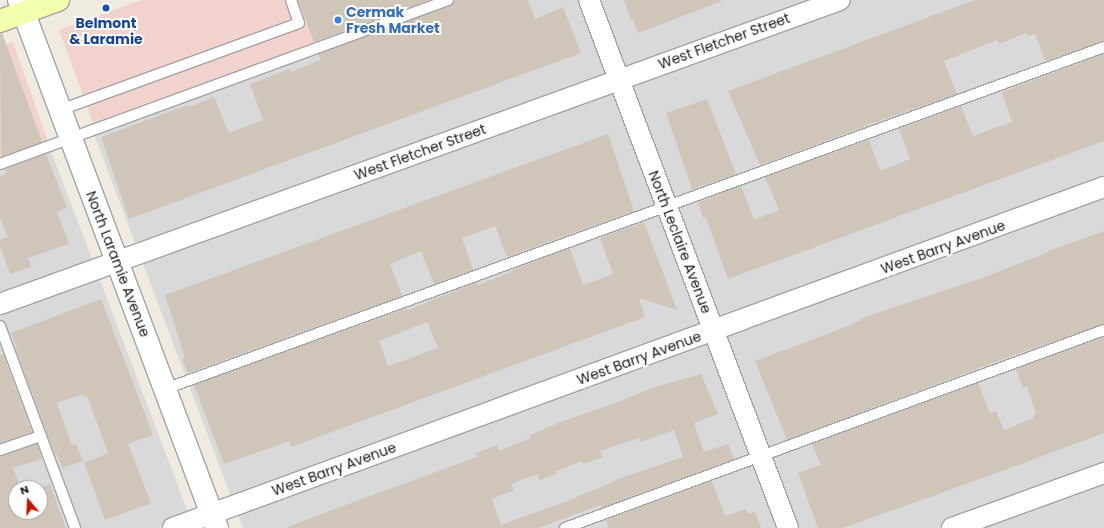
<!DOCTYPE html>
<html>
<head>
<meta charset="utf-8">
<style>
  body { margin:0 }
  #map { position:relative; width:1104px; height:528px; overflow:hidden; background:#efebe0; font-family:Poppins,sans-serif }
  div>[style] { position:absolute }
  .residential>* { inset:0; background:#dad9d9 }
  .commercial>* { inset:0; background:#f2d2cd }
  .building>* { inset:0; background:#cfc5b9 }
  .roads { filter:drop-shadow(1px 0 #a3a3a3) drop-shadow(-1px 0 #a3a3a3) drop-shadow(0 1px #a3a3a3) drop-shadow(0 -1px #a3a3a3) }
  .service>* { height:10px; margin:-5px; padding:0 5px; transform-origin:5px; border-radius:5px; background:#fff }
  .minor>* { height:20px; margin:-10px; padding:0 10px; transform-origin:10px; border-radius:10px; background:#fff }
  .tertiary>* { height:22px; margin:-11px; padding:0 11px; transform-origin:11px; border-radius:11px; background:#fff }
  .secondary>* { height:22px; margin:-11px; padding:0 11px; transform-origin:11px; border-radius:11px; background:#f4ffae }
  .dots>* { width:11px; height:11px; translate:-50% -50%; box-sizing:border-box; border:2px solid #fff; border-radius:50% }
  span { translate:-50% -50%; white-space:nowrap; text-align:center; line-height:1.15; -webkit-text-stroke:4px #fff; paint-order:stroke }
  .shop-label { font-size:14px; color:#366cbe; font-weight:700 }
  .left { translate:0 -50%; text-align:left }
  .transit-label { font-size:14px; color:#164399; font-weight:700 }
  .street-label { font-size:14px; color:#1c1c1c }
  .north { position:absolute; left:8px; top:480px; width:40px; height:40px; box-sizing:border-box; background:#fff; border:1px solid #a4a4a4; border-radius:50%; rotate:341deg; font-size:11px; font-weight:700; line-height:16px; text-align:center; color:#1c1c1c }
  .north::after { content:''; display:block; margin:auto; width:14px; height:18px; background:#c81200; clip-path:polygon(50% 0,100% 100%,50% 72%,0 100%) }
</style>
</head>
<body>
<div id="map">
  <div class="residential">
    <i style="clip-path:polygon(448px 0,1104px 0,1104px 528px,243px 528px,92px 129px)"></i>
    <i style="clip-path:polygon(evenodd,46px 138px,194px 528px,0 528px,0 155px,46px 138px,16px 488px,40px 488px,40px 512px,16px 512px,16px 488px)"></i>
  </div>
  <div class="commercial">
    <i style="clip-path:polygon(141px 0,431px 0,93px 123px,59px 30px)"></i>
    <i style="clip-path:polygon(13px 42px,48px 142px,0 160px,0 47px)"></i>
  </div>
  <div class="building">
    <i style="clip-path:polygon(298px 0,429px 0,314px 42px)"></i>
    <i style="clip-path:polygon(454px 0,528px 0,535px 19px,563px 7px,581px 53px,129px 219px,101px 137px,188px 105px,189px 107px,214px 97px,229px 133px,263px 120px,250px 84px,290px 69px,291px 72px,321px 60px,318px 54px,450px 6px)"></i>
    <i style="clip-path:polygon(624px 0,721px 0,722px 1px,638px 33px,633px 19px,631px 20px)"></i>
    <i style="clip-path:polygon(975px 0,1104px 0,1104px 41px,1045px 61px,1035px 34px,1028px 36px,1026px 33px,999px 44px,997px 40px,944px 61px,957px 94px,864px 126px,864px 127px,760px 165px,728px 91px)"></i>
    <i style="clip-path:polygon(0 33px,2px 33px,42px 142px,1px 157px)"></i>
    <i style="clip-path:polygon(1104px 54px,1104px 141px,728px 279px,706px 217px,703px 218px,698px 202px,741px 186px,754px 220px,779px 210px,765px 177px,869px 140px,880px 171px,910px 159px,899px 129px,961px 106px,973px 136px,1012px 122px,1002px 92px)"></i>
    <i style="clip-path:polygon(707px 99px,736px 174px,692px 189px,666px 113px)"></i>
    <i style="clip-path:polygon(608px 134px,634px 211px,507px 257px,495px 226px,462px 238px,473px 270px,434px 284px,421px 251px,390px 264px,402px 296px,188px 373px,182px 359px,185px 358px,165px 295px)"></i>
    <i style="clip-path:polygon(46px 154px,67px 208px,57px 212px,69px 244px,28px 258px,31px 267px,10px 274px,0 246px,0 240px,8px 237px,0 218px,0 176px,7px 173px,5px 169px)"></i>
    <i style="clip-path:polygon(evenodd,644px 222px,677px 310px,639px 298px,645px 317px,291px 447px,289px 441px,224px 464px,194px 385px,407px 308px,408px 310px,477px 282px,478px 285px,511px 272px,512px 270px,570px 248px,583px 285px,613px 274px,600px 238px,644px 222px,427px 322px,438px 348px,388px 366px,379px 341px,427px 322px)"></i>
    <i style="clip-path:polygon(1104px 231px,1104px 324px,1011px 356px,787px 440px,755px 361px,851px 325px,868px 316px,982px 278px,1049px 252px,1048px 251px)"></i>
    <i style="clip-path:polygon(101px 299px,153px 435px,128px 444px,151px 503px,105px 520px,84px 463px,108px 453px,87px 396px,84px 397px,83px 394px,57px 403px,72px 446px,76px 444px,83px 461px,62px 468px,57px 454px,55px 455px,16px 349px,17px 349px,11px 333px)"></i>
    <i style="clip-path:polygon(1104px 337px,1104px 433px,994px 474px,843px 528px,818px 528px,798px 473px,821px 465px,812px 444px,978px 383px,990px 413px,996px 411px,1004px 430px,1034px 418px,1033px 416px,1036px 414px,1027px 386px,1023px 388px,1016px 369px)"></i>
    <i style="clip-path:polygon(3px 354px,32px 432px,0 443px,0 355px)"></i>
    <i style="clip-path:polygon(evenodd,701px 374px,718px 414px,694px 423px,704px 452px,728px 444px,734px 459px,601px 508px,600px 505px,539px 528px,288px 528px,288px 527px,340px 507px,477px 457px,476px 453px,497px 445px,499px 451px,531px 438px,530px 435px,563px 421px,613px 404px,655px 387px,701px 374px,674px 430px,683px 457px,615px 480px,615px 481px,570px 500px,501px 525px,492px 499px,514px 490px,511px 484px,537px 474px,540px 480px,557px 474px,556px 471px,582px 461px,583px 464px,603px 457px,600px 451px,639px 438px,640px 442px,674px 430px)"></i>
    <i style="clip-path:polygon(37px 444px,42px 459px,13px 468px,21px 488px,16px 488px,16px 512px,40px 512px,40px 488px,50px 484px,66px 528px,0 528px,0 456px)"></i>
    <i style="clip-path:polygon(712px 481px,725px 516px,746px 509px,748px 514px,755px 512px,761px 528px,609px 528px,606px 520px)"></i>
  </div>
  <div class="roads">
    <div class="service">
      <i style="left:60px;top:110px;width:254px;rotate:-20deg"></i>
      <i style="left:299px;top:23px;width:24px;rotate:-109deg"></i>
      <i style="left:0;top:164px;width:477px;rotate:-20.1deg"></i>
      <i style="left:0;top:326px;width:215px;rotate:69.6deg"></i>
      <i style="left:165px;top:389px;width:999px;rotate:-20.01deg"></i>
      <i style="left:0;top:450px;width:43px;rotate:-18.9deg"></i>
      <i style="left:565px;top:528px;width:574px;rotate:-20.17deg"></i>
    </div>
    <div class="minor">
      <i style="left:589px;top:0;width:564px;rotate:69.35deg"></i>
      <i style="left:0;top:304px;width:893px;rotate:-19.9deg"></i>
      <i style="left:173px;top:528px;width:991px;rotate:-20.12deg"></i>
      <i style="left:952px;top:528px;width:162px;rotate:-19.9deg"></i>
    </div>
    <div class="tertiary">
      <i style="left:19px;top:0;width:564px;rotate:69.44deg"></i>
    </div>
    <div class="secondary">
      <i style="left:0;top:21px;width:62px;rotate:-19.9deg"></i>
    </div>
  </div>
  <div class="dots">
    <i style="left:106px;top:8px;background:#1a4fb4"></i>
    <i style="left:338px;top:20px;background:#3f7fe0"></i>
  </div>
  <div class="shop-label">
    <span class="left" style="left:346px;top:20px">Cermak<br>Fresh Market</span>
  </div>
  <div class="transit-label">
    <span style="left:106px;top:31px">Belmont<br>&amp; Laramie</span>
  </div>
  <div class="street-label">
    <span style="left:724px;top:41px;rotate:-20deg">West Fletcher Street</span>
    <span style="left:420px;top:152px;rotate:-20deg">West Fletcher Street</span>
    <span style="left:680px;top:242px;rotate:69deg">North Leclaire Avenue</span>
    <span style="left:943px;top:247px;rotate:-20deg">West Barry Avenue</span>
    <span style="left:118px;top:264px;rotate:69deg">North Laramie Avenue</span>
    <span style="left:639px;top:358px;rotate:-20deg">West Barry Avenue</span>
    <span style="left:334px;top:469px;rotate:-20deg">West Barry Avenue</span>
  </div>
  <div class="north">N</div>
</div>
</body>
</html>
